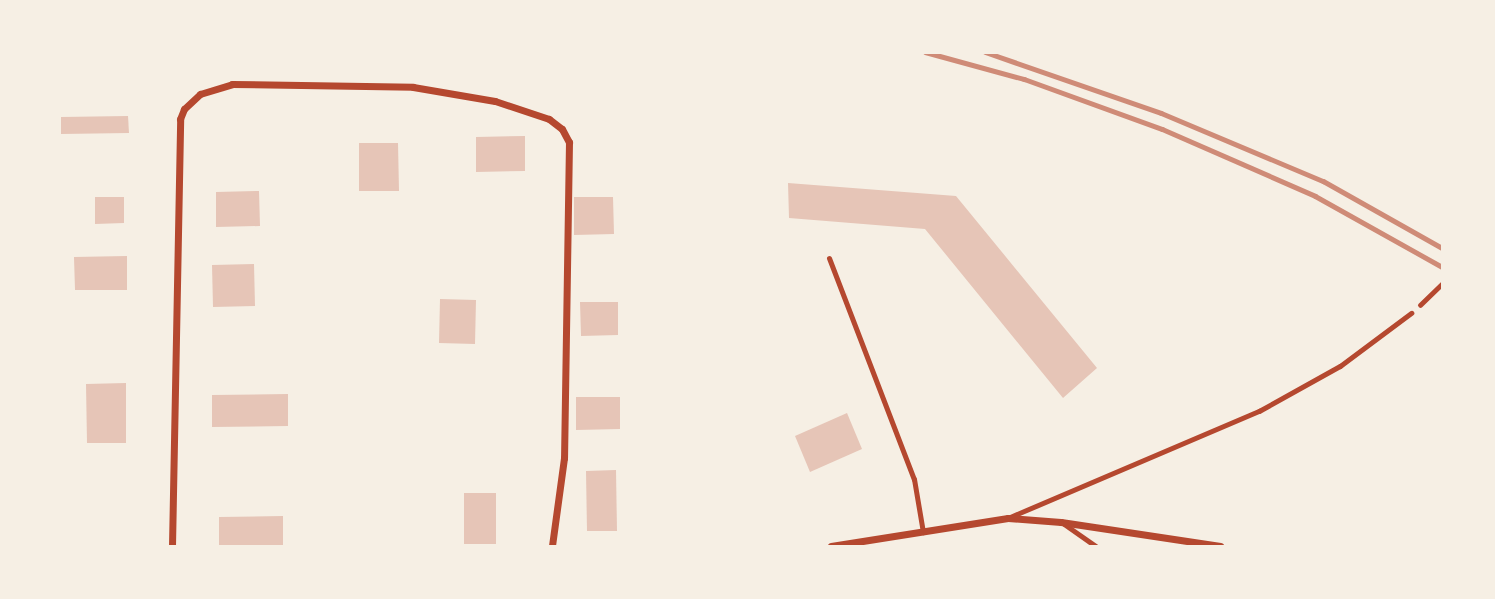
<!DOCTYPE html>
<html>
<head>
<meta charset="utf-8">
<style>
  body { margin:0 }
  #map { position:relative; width:1495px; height:599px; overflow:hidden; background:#f6efe4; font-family:"Source Sans 3",sans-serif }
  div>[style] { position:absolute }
  .building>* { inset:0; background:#e6c5b7 }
  .path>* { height:4.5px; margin:-2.25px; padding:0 2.25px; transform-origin:2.25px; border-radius:2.25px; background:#b5482f }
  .service>* { height:5px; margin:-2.5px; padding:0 2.5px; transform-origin:2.5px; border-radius:2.5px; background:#b5482f }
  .minor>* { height:7px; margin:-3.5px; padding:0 3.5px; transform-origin:3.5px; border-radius:3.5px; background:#b5482f }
  .rail>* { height:5px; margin:-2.5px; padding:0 2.5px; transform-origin:2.5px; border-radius:2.5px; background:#cf8b77 }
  span { translate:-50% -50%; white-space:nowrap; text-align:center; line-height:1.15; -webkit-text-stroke:5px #f6efe4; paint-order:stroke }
  .frame { position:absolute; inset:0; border:54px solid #f6efe4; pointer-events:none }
</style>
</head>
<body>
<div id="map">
  <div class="building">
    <i style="clip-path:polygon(128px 116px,129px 133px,61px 134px,61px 117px)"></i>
    <i style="clip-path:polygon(525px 136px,525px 171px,476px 172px,476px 137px)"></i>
    <i style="clip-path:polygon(359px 143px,398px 143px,399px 191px,359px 191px)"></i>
    <i style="clip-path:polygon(788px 183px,956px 196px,1097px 368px,1063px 398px,925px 229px,789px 218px)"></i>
    <i style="clip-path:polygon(259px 191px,260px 226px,216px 227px,216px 192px)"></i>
    <i style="clip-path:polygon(95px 197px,124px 197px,124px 223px,95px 224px)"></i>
    <i style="clip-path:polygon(574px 197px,613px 197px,614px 234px,574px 235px)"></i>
    <i style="clip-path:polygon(127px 256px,127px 290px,75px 290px,74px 257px)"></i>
    <i style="clip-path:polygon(254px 264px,255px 306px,213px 307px,212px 265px)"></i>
    <i style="clip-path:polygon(440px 299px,476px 300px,475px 344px,439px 343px)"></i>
    <i style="clip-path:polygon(580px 302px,618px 302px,618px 335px,581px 336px)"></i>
    <i style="clip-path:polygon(126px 383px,126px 443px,87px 443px,86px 384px)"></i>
    <i style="clip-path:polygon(288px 394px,288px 426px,212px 427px,212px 395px)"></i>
    <i style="clip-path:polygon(576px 397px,620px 397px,620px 429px,576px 430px)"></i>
    <i style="clip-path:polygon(847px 413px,862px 449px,810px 472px,795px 436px)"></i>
    <i style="clip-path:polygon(616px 470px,617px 531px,587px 531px,586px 471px)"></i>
    <i style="clip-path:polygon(464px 493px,496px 493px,496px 544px,464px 544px)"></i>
    <i style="clip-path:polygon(283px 516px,283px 546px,219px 546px,219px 517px)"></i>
  </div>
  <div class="path">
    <i style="left:1420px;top:305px;width:30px;rotate:-44deg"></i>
  </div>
  <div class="service">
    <i style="left:829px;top:258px;width:237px;rotate:69deg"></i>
    <i style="left:914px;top:479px;width:54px;rotate:80.4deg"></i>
    <i style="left:1010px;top:517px;width:271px;rotate:-23.1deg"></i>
    <i style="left:1259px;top:411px;width:93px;rotate:-29.1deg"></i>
    <i style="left:1340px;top:366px;width:89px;rotate:-36.7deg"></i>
    <i style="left:1064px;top:524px;width:39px;rotate:35deg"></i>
  </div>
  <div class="minor">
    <i style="left:172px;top:546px;width:427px;rotate:-88.9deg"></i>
    <i style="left:180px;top:119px;width:11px;rotate:-68deg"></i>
    <i style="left:184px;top:109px;width:22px;rotate:-43deg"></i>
    <i style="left:200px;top:94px;width:34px;rotate:-17deg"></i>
    <i style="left:232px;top:84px;width:181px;rotate:0.9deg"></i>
    <i style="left:413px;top:87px;width:83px;rotate:9.7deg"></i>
    <i style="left:495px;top:101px;width:57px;rotate:18.4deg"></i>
    <i style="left:549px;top:119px;width:16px;rotate:38deg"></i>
    <i style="left:562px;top:129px;width:15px;rotate:62deg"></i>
    <i style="left:569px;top:142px;width:316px;rotate:90.9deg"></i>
    <i style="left:564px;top:458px;width:89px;rotate:97.8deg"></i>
    <i style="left:831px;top:546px;width:179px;rotate:-9deg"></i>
    <i style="left:1008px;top:518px;width:53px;rotate:4.3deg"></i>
    <i style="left:1061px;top:522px;width:161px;rotate:8.6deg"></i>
  </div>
  <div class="rail">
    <i style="left:925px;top:52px;width:103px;rotate:15.3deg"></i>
    <i style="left:1024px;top:79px;width:147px;rotate:19.9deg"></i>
    <i style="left:1162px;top:129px;width:167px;rotate:23.6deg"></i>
    <i style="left:1315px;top:196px;width:145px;rotate:29.2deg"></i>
    <i style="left:985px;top:52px;width:186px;rotate:19.1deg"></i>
    <i style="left:1161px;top:113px;width:176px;rotate:22.8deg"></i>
    <i style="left:1323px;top:181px;width:137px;rotate:29.4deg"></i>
  </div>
  <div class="frame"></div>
</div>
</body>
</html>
